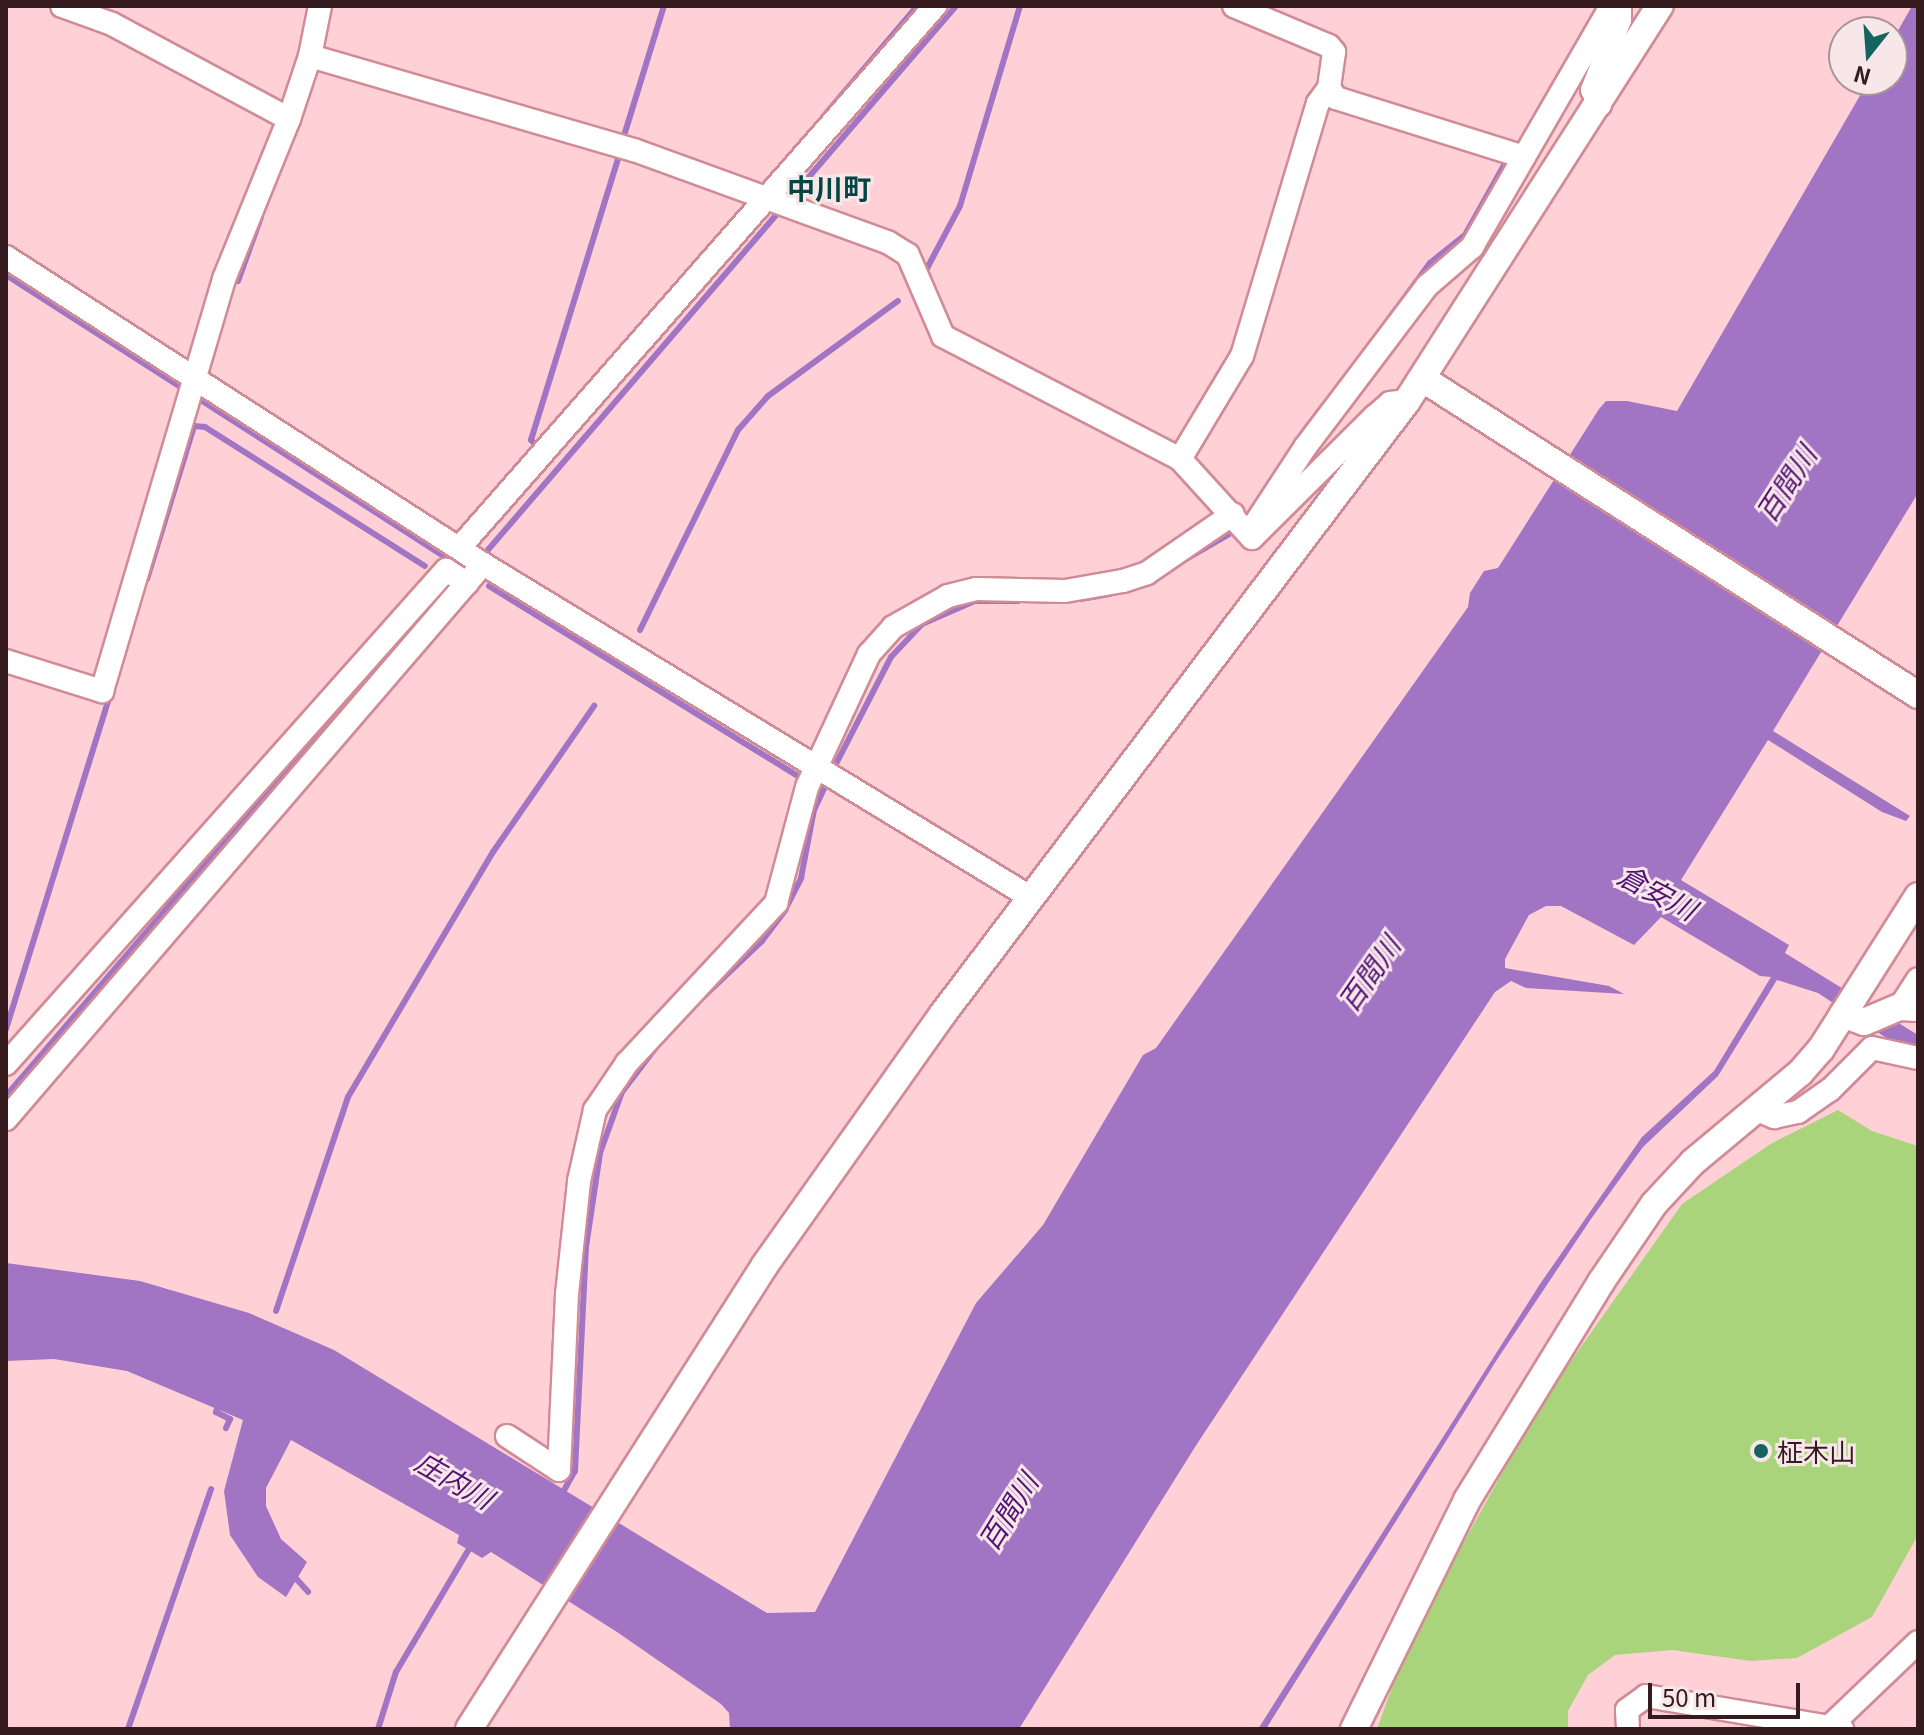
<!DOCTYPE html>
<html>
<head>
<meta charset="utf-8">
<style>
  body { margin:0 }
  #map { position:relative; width:1924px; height:1735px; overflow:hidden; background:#ffd1d7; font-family:Georgia,"Noto Sans JP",serif }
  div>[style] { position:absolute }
  .green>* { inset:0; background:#aad47c }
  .water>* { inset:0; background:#a274c4 }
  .stream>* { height:6px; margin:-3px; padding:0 3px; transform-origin:3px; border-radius:3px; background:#a274c4 }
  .roads { filter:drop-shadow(2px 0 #d18b96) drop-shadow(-2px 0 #d18b96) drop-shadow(0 2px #d18b96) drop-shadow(0 -2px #d18b96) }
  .minor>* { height:22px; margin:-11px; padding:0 11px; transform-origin:11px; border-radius:11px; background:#fff }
  .tertiary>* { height:26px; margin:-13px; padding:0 13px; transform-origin:13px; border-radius:13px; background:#fff }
  .dots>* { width:22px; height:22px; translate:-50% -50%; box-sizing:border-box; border:4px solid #f7e7e9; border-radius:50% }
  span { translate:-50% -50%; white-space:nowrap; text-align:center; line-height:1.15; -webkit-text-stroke:6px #f7e7e9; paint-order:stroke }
  .poi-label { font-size:26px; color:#351a1e }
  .left { translate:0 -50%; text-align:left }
  .neighbourhood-label { font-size:28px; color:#024542; font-weight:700 }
  .water-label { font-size:28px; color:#521275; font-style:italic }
  .frame { position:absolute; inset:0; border:8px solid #351a1e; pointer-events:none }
  .north { position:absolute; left:1828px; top:16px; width:80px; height:80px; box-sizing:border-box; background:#f7e7e9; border:2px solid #a99598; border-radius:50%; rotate:197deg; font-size:22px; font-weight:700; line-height:32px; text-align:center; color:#351a1e }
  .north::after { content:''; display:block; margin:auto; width:28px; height:36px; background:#166460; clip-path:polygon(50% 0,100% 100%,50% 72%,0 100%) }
  .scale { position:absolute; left:1648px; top:1683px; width:152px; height:36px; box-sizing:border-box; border:4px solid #351a1e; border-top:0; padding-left:10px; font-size:24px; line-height:28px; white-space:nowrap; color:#351a1e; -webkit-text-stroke:6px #f7e7e9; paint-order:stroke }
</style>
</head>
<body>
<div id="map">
  <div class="green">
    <i style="clip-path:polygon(1838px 1110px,1872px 1131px,1918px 1146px,1918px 1535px,1872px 1617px,1797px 1658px,1751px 1661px,1672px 1650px,1615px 1655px,1588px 1675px,1568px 1711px,1568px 1729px,1377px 1729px,1410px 1638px,1542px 1402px,1682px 1204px,1772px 1143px)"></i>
  </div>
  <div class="water">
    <i style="clip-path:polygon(1912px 6px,1918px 6px,1918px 493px,1773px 731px,1910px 816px,1906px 821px,1882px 812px,1768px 740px,1681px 880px,1789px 945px,1785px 953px,1918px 1035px,1918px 1051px,1897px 1045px,1818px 993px,1777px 980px,1718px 1076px,1643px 1147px,1591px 1219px,1498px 1358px,1266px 1729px,1258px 1729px,1540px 1284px,1642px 1137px,1714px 1071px,1771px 977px,1760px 976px,1661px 917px,1634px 945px,1561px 906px,1546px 906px,1529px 915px,1505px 959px,1505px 968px,1609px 986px,1624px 994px,1526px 988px,1511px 981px,1495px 992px,1195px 1447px,1019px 1729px,730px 1729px,729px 1713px,721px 1704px,617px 1632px,491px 1552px,482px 1558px,457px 1543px,459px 1535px,291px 1440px,266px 1488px,266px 1506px,281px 1539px,307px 1562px,286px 1597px,258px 1577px,230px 1535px,224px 1491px,243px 1420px,127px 1371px,54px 1359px,6px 1361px,6px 1263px,140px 1281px,249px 1313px,334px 1350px,767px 1613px,815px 1612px,976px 1303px,1043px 1225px,1143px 1055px,1156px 1048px,1468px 607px,1470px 593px,1484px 571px,1498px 568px,1599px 409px,1606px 401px,1627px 401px,1677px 411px,1869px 80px,1892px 80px,1892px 41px)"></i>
  </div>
  <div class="stream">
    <i style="left:823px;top:117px;width:145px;rotate:-49.7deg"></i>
    <i style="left:623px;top:139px;width:139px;rotate:-72.9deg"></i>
    <i style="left:924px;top:274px;width:77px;rotate:-62.1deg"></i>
    <i style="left:960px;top:206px;width:209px;rotate:-73.3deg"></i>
    <i style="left:6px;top:275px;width:531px;rotate:32.7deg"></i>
    <i style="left:238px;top:281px;width:68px;rotate:-70.2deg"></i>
    <i style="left:1388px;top:320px;width:71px;rotate:-53.6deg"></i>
    <i style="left:1430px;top:263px;width:45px;rotate:-38.7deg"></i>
    <i style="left:1465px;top:235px;width:88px;rotate:-60.8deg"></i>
    <i style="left:1301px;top:435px;width:36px;rotate:-53deg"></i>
    <i style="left:538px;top:447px;width:10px;rotate:-135deg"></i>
    <i style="left:531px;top:440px;width:300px;rotate:-72.8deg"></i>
    <i style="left:487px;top:551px;width:719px;rotate:-49.29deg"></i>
    <i style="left:1188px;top:558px;width:50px;rotate:-30.2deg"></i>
    <i style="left:147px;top:579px;width:160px;rotate:-72.9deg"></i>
    <i style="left:194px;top:426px;width:11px;rotate:5deg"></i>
    <i style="left:205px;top:427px;width:260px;rotate:32.3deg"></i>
    <i style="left:489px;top:586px;width:372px;rotate:31.6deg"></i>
    <i style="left:1081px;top:599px;width:29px;rotate:-10deg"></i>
    <i style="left:640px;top:630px;width:223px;rotate:-63.9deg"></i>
    <i style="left:738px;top:430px;width:45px;rotate:-48.6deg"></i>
    <i style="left:768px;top:396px;width:161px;rotate:-36.2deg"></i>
    <i style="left:378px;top:662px;width:85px;rotate:-46deg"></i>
    <i style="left:837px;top:762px;width:118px;rotate:-62.8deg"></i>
    <i style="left:891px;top:657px;width:45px;rotate:-46.8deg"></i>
    <i style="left:922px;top:624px;width:58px;rotate:-23.5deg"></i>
    <i style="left:975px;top:601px;width:43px"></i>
    <i style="left:700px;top:1000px;width:86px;rotate:-43.6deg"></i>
    <i style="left:762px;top:941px;width:39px;rotate:-53deg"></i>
    <i style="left:785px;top:910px;width:36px;rotate:-63deg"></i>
    <i style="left:801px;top:878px;width:69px;rotate:-79.2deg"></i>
    <i style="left:814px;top:810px;width:26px;rotate:-65deg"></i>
    <i style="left:6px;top:1029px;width:353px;rotate:-72.7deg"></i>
    <i style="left:6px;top:1096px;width:532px;rotate:-49.42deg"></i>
    <i style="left:276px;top:1311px;width:226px;rotate:-71.4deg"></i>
    <i style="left:348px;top:1097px;width:285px;rotate:-59.4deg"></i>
    <i style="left:493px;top:852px;width:178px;rotate:-55.3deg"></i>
    <i style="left:220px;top:1402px;width:11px;rotate:112deg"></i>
    <i style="left:216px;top:1412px;width:16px;rotate:27deg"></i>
    <i style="left:230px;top:1419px;width:10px;rotate:114deg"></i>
    <i style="left:562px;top:1494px;width:26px;rotate:-61deg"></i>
    <i style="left:575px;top:1471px;width:224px;rotate:-87.2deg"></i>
    <i style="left:586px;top:1247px;width:95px;rotate:-81.5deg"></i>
    <i style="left:600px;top:1153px;width:65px;rotate:-70.2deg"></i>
    <i style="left:622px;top:1092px;width:58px;rotate:-52.7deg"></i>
    <i style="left:292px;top:1574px;width:24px;rotate:48deg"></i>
    <i style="left:128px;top:1729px;width:254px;rotate:-70.9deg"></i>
    <i style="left:378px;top:1729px;width:60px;rotate:-72.5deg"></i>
    <i style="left:396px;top:1672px;width:149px;rotate:-59.3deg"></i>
  </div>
  <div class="roads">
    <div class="minor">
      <i style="left:62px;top:6px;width:53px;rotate:19.8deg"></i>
      <i style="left:112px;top:24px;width:201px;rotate:28.2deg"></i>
      <i style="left:1234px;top:6px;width:103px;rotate:22.8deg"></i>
      <i style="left:1329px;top:46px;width:8px;rotate:50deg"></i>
      <i style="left:1334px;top:52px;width:36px;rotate:98deg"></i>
      <i style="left:1329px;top:88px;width:12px;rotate:55deg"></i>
      <i style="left:1336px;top:98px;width:197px;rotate:17.4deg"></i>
      <i style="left:310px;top:56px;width:337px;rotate:16.2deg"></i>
      <i style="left:634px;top:150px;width:271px;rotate:20deg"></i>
      <i style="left:889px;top:243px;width:22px;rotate:32deg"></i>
      <i style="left:908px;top:255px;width:88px;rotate:66.6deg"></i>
      <i style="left:943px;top:336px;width:267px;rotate:27.4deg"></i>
      <i style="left:1180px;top:459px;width:107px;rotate:47.7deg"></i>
      <i style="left:1252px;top:538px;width:172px;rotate:-44.8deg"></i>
      <i style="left:1374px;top:417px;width:21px;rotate:-41deg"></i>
      <i style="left:1390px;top:403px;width:17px;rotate:-7deg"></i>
      <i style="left:1600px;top:105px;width:17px;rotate:-118deg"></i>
      <i style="left:1592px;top:90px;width:75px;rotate:-68.2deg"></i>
      <i style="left:1620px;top:20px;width:14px;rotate:-90deg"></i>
      <i style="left:6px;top:257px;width:567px;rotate:32.77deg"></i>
      <i style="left:483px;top:564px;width:640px;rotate:31.33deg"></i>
      <i style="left:1180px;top:459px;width:120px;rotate:-59deg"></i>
      <i style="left:1242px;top:356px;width:264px;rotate:-73.3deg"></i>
      <i style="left:1318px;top:103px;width:19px;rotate:-54deg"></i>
      <i style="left:1251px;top:530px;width:100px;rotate:-56.8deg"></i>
      <i style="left:1306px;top:446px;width:201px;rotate:-52.9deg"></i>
      <i style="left:1427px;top:286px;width:60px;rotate:-40.9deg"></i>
      <i style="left:1472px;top:247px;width:278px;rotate:-60deg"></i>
      <i style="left:461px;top:546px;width:719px;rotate:-48.72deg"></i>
      <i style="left:6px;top:661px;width:101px;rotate:17.4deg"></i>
      <i style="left:102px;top:691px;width:430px;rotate:-73.5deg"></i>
      <i style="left:224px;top:279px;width:173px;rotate:-67.9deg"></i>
      <i style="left:289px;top:119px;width:66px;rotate:-71.6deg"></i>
      <i style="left:310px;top:56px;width:51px;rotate:-78.7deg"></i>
      <i style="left:1900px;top:1007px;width:33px;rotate:-57deg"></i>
      <i style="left:6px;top:1064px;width:662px;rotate:-48.31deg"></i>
      <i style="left:446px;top:570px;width:25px;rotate:32deg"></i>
      <i style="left:1755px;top:1109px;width:21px;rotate:23deg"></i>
      <i style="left:1774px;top:1117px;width:25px;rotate:-12deg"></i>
      <i style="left:1798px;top:1112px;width:39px;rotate:-35deg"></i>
      <i style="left:1830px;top:1090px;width:59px;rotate:-45deg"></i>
      <i style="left:1872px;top:1048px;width:47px;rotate:12.3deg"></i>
      <i style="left:6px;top:1119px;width:732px;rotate:-49.32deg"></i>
      <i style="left:507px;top:1436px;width:62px;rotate:33.2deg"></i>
      <i style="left:559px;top:1470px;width:176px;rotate:-87.4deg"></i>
      <i style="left:567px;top:1294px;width:114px;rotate:-83.9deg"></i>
      <i style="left:579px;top:1181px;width:73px;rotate:-77.3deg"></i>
      <i style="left:595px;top:1110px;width:57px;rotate:-55.8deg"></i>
      <i style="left:627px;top:1063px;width:219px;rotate:-47deg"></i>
      <i style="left:776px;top:903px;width:120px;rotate:-75deg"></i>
      <i style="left:807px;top:787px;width:147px;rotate:-65deg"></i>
      <i style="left:869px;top:654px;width:36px;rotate:-48deg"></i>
      <i style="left:893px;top:627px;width:63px;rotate:-29.4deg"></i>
      <i style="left:948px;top:596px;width:29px;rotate:-14deg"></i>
      <i style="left:976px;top:589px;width:89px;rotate:1.3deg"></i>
      <i style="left:1065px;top:591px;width:59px;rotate:-9.8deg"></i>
      <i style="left:1123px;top:581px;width:25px;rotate:-18deg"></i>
      <i style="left:1147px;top:573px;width:104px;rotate:-34.5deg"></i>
      <i style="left:1628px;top:1729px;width:19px;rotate:-93deg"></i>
      <i style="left:1627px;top:1710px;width:24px;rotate:-36deg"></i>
      <i style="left:1646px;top:1696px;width:199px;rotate:9.6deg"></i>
      <i style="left:1827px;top:1729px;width:126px;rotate:-43.7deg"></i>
    </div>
    <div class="tertiary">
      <i style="left:1423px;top:379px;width:587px;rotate:32.55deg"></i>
      <i style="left:1843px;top:1014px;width:22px;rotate:21deg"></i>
      <i style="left:1864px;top:1022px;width:39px;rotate:-23deg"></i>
      <i style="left:1900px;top:1007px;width:18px;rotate:3deg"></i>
      <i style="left:469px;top:1729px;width:550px;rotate:-57.46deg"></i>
      <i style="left:765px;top:1265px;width:306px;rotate:-54.7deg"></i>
      <i style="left:942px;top:1015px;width:770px;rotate:-52.86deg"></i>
      <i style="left:1407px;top:401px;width:469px;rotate:-57.4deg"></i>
      <i style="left:1354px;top:1729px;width:255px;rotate:-63.7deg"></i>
      <i style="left:1467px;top:1500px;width:256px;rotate:-58.4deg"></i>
      <i style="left:1601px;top:1282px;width:94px;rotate:-55.8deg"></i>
      <i style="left:1654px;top:1204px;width:57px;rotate:-47.1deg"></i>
      <i style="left:1693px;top:1162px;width:139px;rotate:-39.8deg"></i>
      <i style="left:1800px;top:1073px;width:32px;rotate:-49deg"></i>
      <i style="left:1821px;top:1049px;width:181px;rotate:-57.6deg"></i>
    </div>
  </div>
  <div class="dots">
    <i style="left:1761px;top:1451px;background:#166460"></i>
  </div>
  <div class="poi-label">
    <span class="left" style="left:1777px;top:1451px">柾木山</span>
  </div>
  <div class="neighbourhood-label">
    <span style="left:829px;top:187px">中川町</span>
  </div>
  <div class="water-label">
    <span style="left:1785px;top:483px;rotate:-57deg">百間川</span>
    <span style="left:1658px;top:891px;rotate:28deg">倉安川</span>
    <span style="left:1368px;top:973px;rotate:-55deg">百間川</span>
    <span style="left:455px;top:1479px;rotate:30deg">庄内川</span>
    <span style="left:1007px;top:1511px;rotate:-58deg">百間川</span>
  </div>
  <div class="frame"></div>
  <div class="north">N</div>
  <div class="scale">50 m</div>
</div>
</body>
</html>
